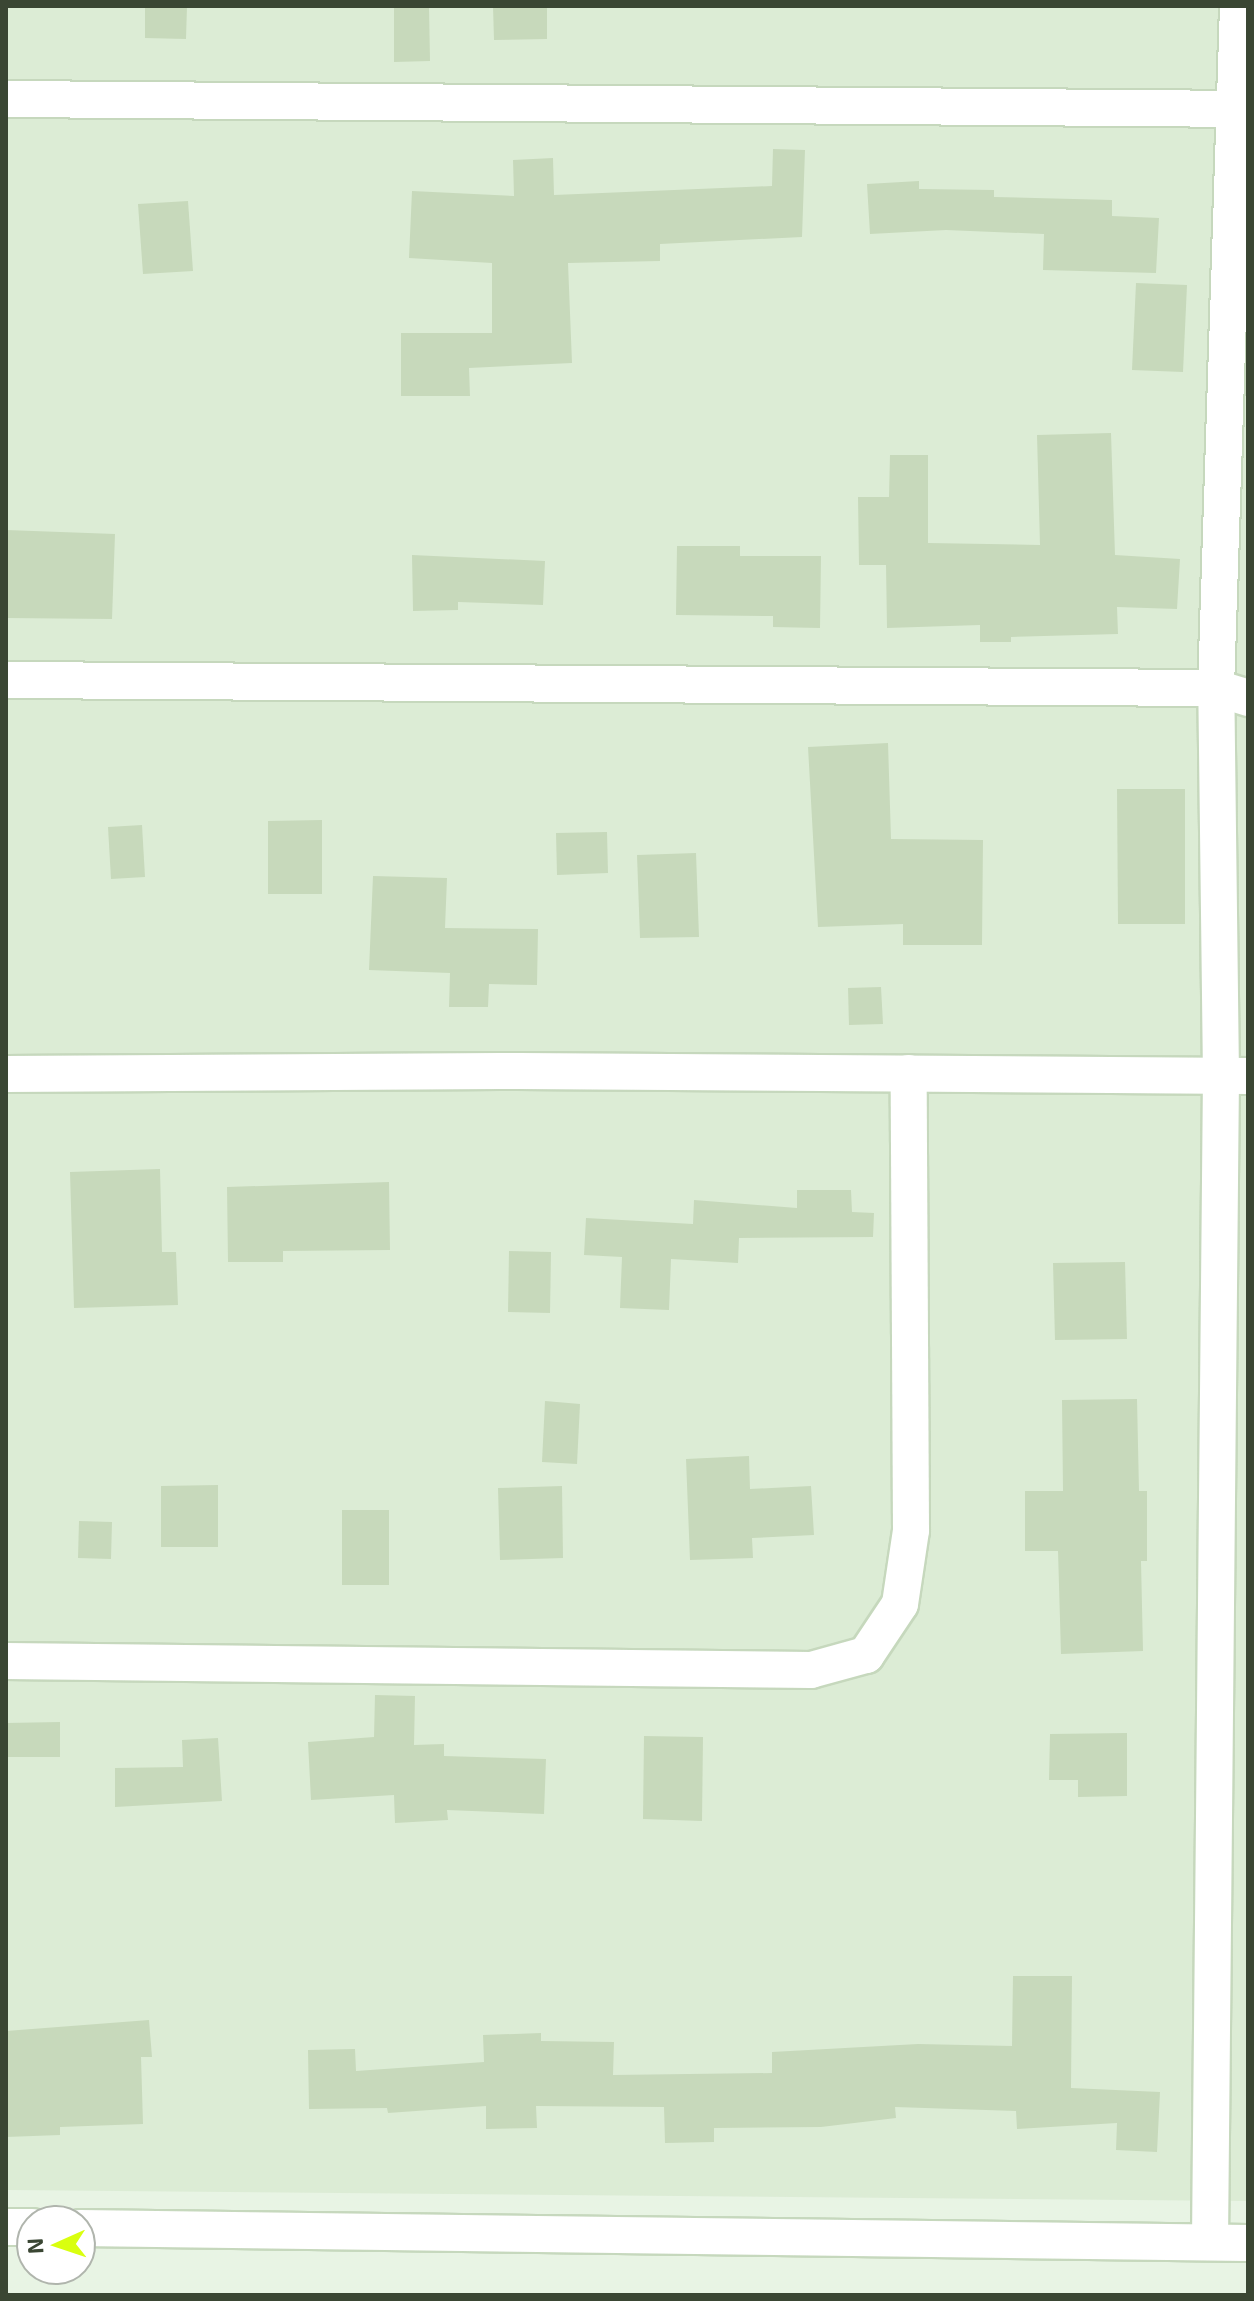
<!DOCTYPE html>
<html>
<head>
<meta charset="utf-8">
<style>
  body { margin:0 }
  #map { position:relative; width:1254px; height:2301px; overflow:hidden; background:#e8f4e4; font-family:"Exo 2",sans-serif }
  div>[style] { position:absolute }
  .residential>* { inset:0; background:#dcecd5 }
  .building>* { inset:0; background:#c7d9bb }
  .roads { filter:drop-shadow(2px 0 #c6d8bd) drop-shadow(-2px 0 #c6d8bd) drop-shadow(0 2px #c6d8bd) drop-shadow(0 -2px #c6d8bd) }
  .minor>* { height:36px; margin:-18px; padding:0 18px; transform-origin:18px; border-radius:18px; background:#fff }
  span { translate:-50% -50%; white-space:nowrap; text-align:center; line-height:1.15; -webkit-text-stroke:7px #fff; paint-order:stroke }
  .frame { position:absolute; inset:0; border:8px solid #3a4633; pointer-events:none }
  .north { position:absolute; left:16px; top:2205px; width:80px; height:80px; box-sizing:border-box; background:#fff; border:2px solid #b0b5ad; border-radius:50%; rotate:267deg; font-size:22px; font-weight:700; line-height:32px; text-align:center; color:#3a4633 }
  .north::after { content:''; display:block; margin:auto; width:28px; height:36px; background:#d9ff0f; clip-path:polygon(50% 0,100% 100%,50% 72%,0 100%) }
</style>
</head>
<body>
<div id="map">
  <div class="residential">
    <i style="clip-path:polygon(6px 6px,1248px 6px,1248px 2201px,6px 2190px)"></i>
  </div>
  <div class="building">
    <i style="clip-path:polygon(145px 6px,187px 6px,186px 39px,145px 38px)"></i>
    <i style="clip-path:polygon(394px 6px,429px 6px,430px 61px,394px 62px)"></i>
    <i style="clip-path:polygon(493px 6px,547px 6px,547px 39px,494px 40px)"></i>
    <i style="clip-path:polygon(773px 149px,805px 150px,802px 237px,660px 244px,660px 261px,568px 263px,572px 363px,469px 368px,470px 396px,401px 396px,401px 333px,492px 333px,492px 263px,409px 258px,412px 191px,514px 196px,513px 160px,553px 158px,554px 195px,772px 186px)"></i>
    <i style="clip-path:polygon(919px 181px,919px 189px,994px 190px,994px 197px,1112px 200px,1112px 216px,1159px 218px,1156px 273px,1043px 270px,1044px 234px,946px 230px,870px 234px,867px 184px)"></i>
    <i style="clip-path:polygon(188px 201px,193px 271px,143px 274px,138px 204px)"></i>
    <i style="clip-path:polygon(1136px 283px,1187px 285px,1183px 372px,1132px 370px)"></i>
    <i style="clip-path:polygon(1111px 433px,1115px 555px,1180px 559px,1177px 609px,1117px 607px,1118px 634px,1011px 637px,1011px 642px,980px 642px,980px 625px,887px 628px,886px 565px,859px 565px,858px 497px,889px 497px,890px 455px,928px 455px,928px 543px,1040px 545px,1037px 435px)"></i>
    <i style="clip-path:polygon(6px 530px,115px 534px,112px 619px,6px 618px)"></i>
    <i style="clip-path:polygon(677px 546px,740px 546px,740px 556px,821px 556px,820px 628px,773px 627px,773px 616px,676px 615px)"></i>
    <i style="clip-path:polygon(412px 555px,545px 561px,543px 605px,458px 602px,458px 610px,413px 611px)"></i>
    <i style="clip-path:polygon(888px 743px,891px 839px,983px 840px,982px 945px,903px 945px,903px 924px,818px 927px,808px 747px)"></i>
    <i style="clip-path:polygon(1117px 789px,1185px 789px,1185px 924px,1118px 924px)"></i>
    <i style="clip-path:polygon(322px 820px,322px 894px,268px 894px,268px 821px)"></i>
    <i style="clip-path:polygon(142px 825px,145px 877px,111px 879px,108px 827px)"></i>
    <i style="clip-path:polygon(607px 832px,608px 873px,557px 875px,556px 833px)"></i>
    <i style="clip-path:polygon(696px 853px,699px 937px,640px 938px,637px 855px)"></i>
    <i style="clip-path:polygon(373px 876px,447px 878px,445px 928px,538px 929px,537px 985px,489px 984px,488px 1007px,449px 1007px,450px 973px,369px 970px)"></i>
    <i style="clip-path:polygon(881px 987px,883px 1024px,849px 1025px,848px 988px)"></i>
    <i style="clip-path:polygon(160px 1169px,162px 1252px,176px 1252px,178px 1305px,74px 1308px,70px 1172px)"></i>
    <i style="clip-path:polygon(389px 1182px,390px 1250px,283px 1251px,283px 1262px,228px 1262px,227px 1187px)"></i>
    <i style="clip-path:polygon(797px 1190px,851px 1190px,852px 1212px,874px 1213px,873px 1237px,739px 1238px,738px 1263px,671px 1259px,669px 1310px,620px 1308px,622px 1257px,584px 1255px,586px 1218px,693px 1224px,694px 1200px,797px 1208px)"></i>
    <i style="clip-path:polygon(509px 1251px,551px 1252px,550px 1313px,508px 1312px)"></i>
    <i style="clip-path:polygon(1125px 1262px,1127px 1339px,1055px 1340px,1053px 1263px)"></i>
    <i style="clip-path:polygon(1137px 1399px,1139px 1491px,1147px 1491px,1147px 1561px,1141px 1561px,1143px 1651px,1061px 1654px,1058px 1551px,1025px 1551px,1025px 1491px,1063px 1491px,1062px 1400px)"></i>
    <i style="clip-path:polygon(545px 1401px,580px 1404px,577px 1464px,542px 1462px)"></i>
    <i style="clip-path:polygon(749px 1456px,750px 1489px,811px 1486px,814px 1535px,752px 1538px,753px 1558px,690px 1560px,686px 1459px)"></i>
    <i style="clip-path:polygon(218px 1485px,218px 1547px,161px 1547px,161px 1486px)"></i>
    <i style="clip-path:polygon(562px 1486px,563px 1558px,500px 1560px,498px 1488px)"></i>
    <i style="clip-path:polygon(342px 1510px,389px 1510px,389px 1585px,342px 1585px)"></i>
    <i style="clip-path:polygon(79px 1521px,112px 1522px,111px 1559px,78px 1558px)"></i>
    <i style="clip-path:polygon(375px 1695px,415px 1696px,414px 1745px,444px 1744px,444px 1756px,546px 1759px,544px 1814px,447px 1810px,448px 1820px,395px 1823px,394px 1795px,311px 1800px,308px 1742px,374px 1737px)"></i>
    <i style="clip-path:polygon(60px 1722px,60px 1757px,7px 1757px,6px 1723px)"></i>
    <i style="clip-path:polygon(1127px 1733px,1127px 1796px,1078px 1797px,1078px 1780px,1049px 1780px,1050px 1734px)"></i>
    <i style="clip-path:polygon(644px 1736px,703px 1737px,702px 1821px,643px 1819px)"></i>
    <i style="clip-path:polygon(218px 1738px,222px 1801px,115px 1807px,115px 1768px,183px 1767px,182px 1740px)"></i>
    <i style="clip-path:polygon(1013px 1976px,1072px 1976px,1071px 2088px,1160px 2092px,1157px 2152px,1116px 2150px,1117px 2123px,1017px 2129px,1016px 2111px,895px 2107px,896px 2118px,821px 2127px,714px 2128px,714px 2142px,665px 2143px,664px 2107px,536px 2106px,537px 2128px,486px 2129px,486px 2106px,388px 2113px,387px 2108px,309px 2109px,308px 2050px,355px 2049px,356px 2071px,484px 2062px,483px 2035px,541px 2033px,541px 2041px,614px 2042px,613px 2075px,772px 2073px,772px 2052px,918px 2044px,1012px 2046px)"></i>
    <i style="clip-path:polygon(149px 2020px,152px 2057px,141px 2057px,143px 2124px,60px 2127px,60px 2135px,6px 2137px,6px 2031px)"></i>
  </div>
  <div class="roads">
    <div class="minor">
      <i style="left:6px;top:99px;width:1242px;rotate:0.46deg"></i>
      <i style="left:6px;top:680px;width:1210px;rotate:0.38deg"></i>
      <i style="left:1216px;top:688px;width:34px;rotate:17deg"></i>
      <i style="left:6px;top:1074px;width:513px;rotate:-0.34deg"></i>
      <i style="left:519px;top:1071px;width:729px;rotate:0.39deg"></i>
      <i style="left:6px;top:1661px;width:805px;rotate:0.64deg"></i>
      <i style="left:811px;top:1670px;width:57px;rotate:-15.3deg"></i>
      <i style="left:866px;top:1655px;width:61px;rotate:-56.3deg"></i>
      <i style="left:900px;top:1604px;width:75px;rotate:-81.5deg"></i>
      <i style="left:911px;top:1530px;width:457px;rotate:-90.3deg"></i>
      <i style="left:6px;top:2227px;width:26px"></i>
      <i style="left:80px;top:2228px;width:1168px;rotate:0.74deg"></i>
      <i style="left:1210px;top:2242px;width:1166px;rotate:-89.46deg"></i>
      <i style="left:1221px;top:1076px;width:388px;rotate:-90.7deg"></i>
      <i style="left:1216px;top:688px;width:682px;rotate:-88.15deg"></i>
    </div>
  </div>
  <div class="frame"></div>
  <div class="north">N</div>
</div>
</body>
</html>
